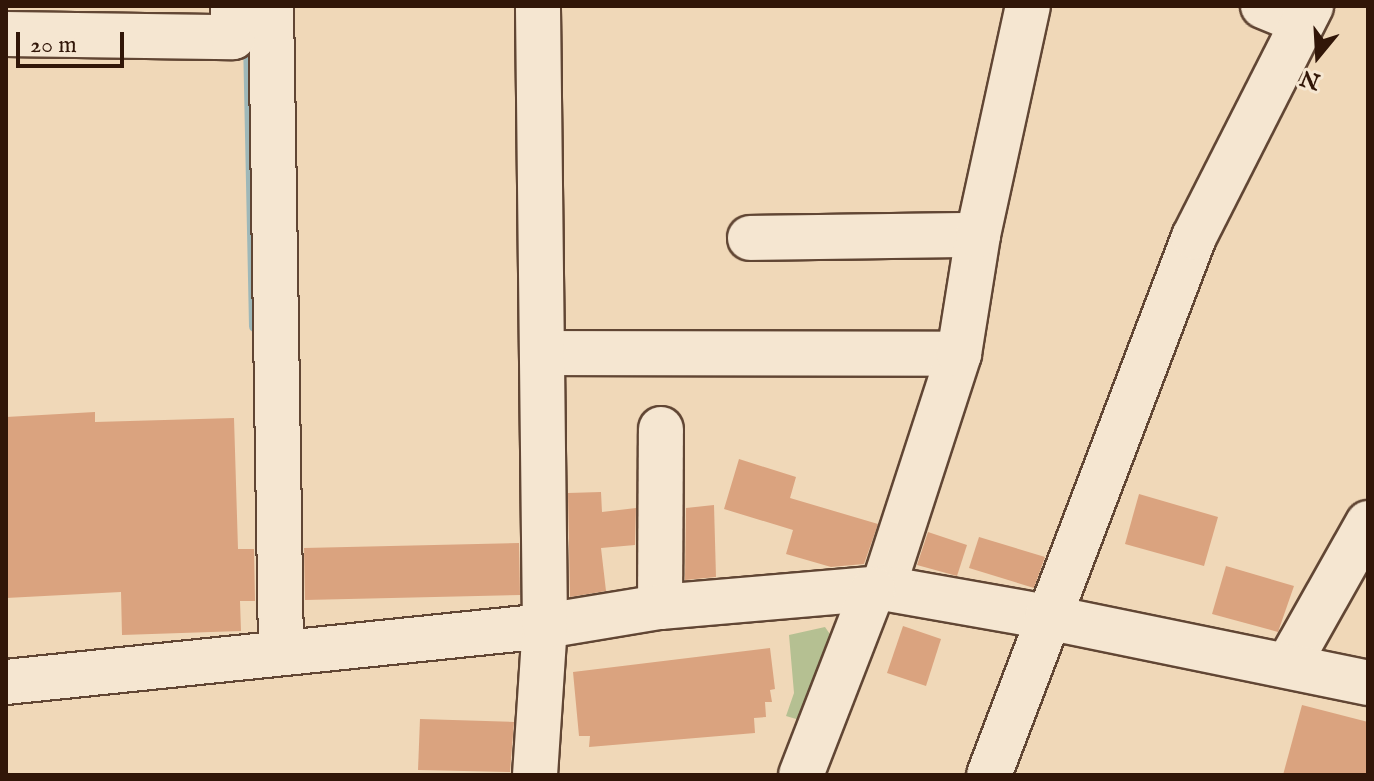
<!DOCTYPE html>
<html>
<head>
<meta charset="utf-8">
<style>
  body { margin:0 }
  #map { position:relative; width:1374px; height:781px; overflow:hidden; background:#f0d8b8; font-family:"IM FELL English",serif }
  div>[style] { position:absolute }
  .green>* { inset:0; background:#b5c092 }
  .stream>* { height:11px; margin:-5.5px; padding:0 5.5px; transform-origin:5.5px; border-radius:5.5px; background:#9eb8b9 }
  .building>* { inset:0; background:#daa37f }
  .roads { filter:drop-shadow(2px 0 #614634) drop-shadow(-2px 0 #614634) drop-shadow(0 2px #614634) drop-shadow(0 -2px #614634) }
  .minor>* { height:44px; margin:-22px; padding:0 22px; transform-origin:22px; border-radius:22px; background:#f5e6d1 }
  span { translate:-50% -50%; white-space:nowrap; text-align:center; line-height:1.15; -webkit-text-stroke:7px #f5e6d1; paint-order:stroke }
  .frame { position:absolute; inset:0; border:8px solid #311608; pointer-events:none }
  .north { position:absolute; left:1278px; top:16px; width:80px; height:80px; -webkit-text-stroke:6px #f5e6d1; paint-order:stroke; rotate:198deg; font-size:22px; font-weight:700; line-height:32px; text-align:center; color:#311608 }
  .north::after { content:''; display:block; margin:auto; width:28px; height:36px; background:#311608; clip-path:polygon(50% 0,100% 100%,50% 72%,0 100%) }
  .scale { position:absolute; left:16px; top:32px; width:108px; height:36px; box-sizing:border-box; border:4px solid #311608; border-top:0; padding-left:10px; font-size:24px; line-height:28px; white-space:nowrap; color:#311608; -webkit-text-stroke:6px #f5e6d1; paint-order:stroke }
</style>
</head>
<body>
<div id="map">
  <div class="green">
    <i style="clip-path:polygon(825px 627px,834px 640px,803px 721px,786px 716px,794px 693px,789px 635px)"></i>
  </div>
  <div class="stream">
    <i style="left:248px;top:39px;width:287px;rotate:88.8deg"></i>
  </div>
  <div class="building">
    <i style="clip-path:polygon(95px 412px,95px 422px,234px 418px,238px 549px,254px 549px,255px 601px,240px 601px,241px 631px,122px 635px,121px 592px,6px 598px,6px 417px)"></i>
    <i style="clip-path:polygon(739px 459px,796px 477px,790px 498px,878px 524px,864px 564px,831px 567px,786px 554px,793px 530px,724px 509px)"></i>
    <i style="clip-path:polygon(601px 492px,602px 512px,636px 508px,635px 545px,601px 548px,606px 591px,570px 597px,568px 493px)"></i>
    <i style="clip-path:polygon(1139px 494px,1218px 517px,1204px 566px,1125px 544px)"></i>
    <i style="clip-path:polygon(714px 505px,716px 577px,685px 580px,686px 508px)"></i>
    <i style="clip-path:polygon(928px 532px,967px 545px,957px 576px,917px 565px)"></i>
    <i style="clip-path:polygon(979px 537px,1045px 557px,1034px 588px,969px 568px)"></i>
    <i style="clip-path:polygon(519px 543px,520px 595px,305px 600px,304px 548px)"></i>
    <i style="clip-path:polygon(1226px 566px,1294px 586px,1278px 632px,1212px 614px)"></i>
    <i style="clip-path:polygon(903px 626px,941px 639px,926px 686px,887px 673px)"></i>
    <i style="clip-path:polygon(770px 648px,775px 689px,770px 690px,772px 702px,765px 702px,766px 717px,754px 718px,755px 733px,589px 747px,590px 736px,579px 736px,573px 672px)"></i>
    <i style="clip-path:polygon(1302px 705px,1368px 722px,1368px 775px,1283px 775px)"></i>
    <i style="clip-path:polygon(420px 719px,514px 722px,510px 772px,418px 770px)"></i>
  </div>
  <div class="roads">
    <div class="minor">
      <i style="left:271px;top:6px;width:647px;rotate:89.11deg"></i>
      <i style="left:1263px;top:6px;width:42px;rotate:22.3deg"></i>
      <i style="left:6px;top:34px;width:227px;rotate:0.8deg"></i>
      <i style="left:233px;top:37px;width:31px;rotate:-90deg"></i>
      <i style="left:750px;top:238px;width:228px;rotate:-0.8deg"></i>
      <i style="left:542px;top:353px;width:417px;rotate:0.1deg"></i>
      <i style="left:883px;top:588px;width:246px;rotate:-72deg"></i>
      <i style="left:959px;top:354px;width:121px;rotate:-80.9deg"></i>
      <i style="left:978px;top:235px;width:234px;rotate:-77.7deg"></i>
      <i style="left:660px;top:607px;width:178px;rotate:-89.7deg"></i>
      <i style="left:1288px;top:665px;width:163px;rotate:-60.6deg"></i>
      <i style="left:6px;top:682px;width:542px;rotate:-5.93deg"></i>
      <i style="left:545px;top:626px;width:117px;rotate:-9.4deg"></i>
      <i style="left:660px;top:607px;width:224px;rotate:-4.9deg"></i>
      <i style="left:883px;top:588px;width:167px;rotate:10deg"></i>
      <i style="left:1047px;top:617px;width:328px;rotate:11.6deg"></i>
      <i style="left:535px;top:775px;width:149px;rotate:-86.2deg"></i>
      <i style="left:545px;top:626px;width:620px;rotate:-90.65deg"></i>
      <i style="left:801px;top:775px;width:199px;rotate:-68.8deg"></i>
      <i style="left:989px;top:775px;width:576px;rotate:-69.14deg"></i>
      <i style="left:1194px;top:237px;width:259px;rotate:-63.1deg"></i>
    </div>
  </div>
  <div class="frame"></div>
  <div class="north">N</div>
  <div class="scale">20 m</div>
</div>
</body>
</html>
